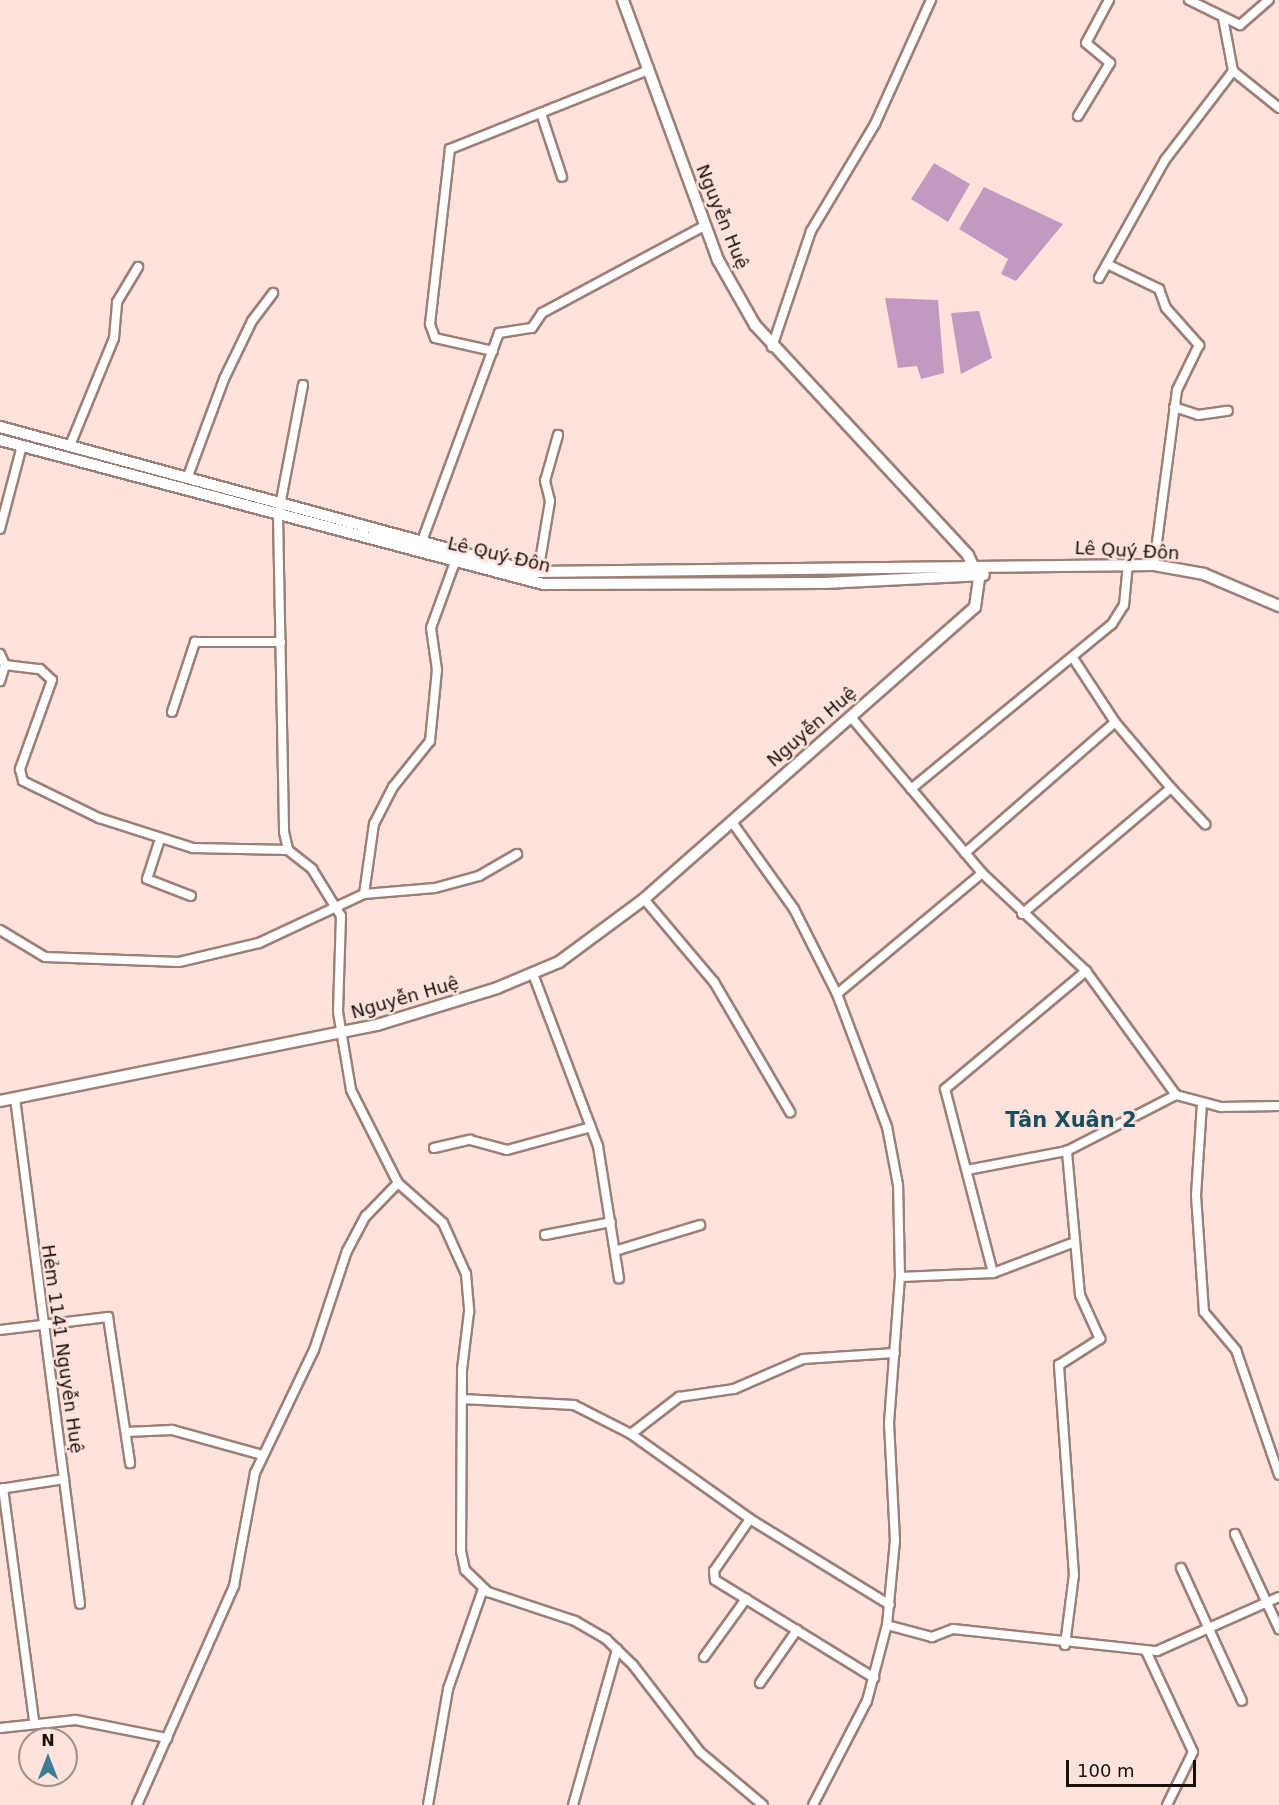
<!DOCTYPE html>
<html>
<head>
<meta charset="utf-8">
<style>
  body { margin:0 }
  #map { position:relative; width:1279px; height:1805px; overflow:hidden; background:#fde3dc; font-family:"DejaVu Sans",sans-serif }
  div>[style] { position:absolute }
  .water>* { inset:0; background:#c29ac1 }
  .roads { filter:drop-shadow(2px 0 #9c7f76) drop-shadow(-2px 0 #9c7f76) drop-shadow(0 2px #9c7f76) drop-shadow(0 -2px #9c7f76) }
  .street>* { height:8px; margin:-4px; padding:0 4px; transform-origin:4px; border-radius:4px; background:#fff }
  .secondary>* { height:10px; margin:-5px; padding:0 5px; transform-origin:5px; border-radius:5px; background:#fff }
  span { translate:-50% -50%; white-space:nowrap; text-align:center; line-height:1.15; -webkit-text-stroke:5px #fde3dc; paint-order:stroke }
  .street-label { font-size:18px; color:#1a0f0c }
  .quarter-label { font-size:21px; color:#1a4d5d; font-weight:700 }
  .north { position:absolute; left:18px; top:1727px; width:60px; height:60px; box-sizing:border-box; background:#fde3dc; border:2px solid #a28e89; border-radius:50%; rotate:0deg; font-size:16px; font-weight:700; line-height:24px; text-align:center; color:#1a0f0c }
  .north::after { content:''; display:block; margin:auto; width:21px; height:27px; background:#407e94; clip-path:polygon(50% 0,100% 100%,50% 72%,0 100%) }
  .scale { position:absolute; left:1066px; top:1760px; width:130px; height:27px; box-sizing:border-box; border:3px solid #1a0f0c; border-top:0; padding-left:8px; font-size:18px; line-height:21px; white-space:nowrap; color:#1a0f0c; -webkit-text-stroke:4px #fde3dc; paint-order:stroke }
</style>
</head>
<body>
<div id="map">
  <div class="water">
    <i style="clip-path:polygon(934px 163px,970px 184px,948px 222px,911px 199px)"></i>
    <i style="clip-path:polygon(984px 187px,1063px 224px,1016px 281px,1001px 274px,1008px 259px,959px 229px)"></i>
    <i style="clip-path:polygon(885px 298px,938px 300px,944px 373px,921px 379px,917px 366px,898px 368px)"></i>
    <i style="clip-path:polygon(979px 311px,992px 358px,961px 374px,951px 313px)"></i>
  </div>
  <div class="roads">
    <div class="street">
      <i style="left:1189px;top:0;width:57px;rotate:26.1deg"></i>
      <i style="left:1240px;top:25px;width:38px;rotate:-41deg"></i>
      <i style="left:1223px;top:18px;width:54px;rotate:79.3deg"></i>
      <i style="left:1233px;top:71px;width:59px;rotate:38.8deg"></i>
      <i style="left:541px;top:113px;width:67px;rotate:71.8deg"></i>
      <i style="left:1078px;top:116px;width:62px;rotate:-58.9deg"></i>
      <i style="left:1110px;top:63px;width:31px;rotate:-140deg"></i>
      <i style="left:1086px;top:43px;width:49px;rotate:-61.9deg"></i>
      <i style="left:1107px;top:264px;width:58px;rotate:25.7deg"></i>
      <i style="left:1159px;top:289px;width:20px;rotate:70deg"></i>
      <i style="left:1166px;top:308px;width:50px;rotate:48.3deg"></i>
      <i style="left:1199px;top:345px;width:50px;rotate:116.1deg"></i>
      <i style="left:1177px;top:390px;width:177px;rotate:97.5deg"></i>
      <i style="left:1099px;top:278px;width:135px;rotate:-60.8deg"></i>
      <i style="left:1165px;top:160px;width:112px;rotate:-52.6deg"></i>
      <i style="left:772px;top:347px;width:122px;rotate:-71.4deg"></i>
      <i style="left:811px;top:231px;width:125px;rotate:-59.1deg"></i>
      <i style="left:875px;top:124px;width:136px;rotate:-65.7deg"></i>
      <i style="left:493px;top:351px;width:59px;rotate:-167.4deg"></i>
      <i style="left:435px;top:338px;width:15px;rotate:-110deg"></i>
      <i style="left:430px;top:324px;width:176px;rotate:-83.5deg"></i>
      <i style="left:450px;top:149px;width:214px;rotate:-21.7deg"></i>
      <i style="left:303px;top:385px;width:133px;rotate:100.8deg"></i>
      <i style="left:278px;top:516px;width:316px;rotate:88.9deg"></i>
      <i style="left:284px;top:832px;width:18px;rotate:77deg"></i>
      <i style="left:288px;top:850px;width:31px;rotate:38deg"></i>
      <i style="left:312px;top:869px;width:55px;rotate:58.3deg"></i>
      <i style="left:341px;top:916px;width:96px;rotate:91.8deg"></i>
      <i style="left:338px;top:1012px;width:79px;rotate:80.5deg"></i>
      <i style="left:351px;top:1090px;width:104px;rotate:63.2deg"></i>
      <i style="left:398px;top:1183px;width:60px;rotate:41.6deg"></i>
      <i style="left:443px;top:1223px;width:56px;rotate:65.7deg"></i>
      <i style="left:466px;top:1274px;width:38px;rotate:85deg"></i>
      <i style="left:469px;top:1312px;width:58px;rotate:96.9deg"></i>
      <i style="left:462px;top:1370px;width:181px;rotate:90.3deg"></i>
      <i style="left:461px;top:1551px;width:19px;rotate:78deg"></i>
      <i style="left:465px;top:1570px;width:32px;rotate:44deg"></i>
      <i style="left:488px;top:1592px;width:92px;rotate:18.4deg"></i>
      <i style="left:575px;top:1621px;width:36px;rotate:30deg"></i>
      <i style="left:606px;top:1639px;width:37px;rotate:44deg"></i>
      <i style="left:633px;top:1665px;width:110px;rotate:52.4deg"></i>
      <i style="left:700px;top:1752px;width:82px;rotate:40.1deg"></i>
      <i style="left:1174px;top:407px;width:25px;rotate:18deg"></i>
      <i style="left:1198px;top:415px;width:30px;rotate:-8deg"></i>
      <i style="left:71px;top:443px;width:113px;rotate:-67.7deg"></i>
      <i style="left:114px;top:338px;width:36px;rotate:-85deg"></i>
      <i style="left:117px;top:302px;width:41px;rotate:-59deg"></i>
      <i style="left:188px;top:476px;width:103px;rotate:-69.6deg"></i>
      <i style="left:224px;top:379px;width:64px;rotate:-64.2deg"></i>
      <i style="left:252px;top:321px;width:35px;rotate:-53deg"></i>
      <i style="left:0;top:529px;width:86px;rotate:-75.2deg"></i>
      <i style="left:422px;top:541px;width:222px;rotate:-69.7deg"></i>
      <i style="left:499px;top:333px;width:33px;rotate:-9deg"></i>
      <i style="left:532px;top:328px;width:18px;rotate:-56deg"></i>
      <i style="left:542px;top:313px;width:184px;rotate:-28.2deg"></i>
      <i style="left:538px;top:573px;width:73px;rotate:-80.5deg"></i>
      <i style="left:550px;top:501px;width:21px;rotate:-104deg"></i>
      <i style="left:545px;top:481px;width:48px;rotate:-74.2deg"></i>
      <i style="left:0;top:654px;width:12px;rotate:66deg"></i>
      <i style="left:5px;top:665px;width:17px;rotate:107deg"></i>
      <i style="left:1073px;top:658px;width:77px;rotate:56.7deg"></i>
      <i style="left:5px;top:665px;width:35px;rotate:7deg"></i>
      <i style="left:40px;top:669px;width:16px;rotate:43deg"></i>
      <i style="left:52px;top:680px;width:95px;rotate:109.8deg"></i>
      <i style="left:20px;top:769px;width:12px;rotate:76deg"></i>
      <i style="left:23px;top:781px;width:85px;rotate:26deg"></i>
      <i style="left:99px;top:818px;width:99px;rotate:17.7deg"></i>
      <i style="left:193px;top:848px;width:95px;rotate:1.2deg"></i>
      <i style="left:172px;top:712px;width:74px;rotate:-71.8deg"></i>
      <i style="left:195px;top:642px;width:86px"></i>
      <i style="left:850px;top:716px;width:205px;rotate:49.9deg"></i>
      <i style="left:982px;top:873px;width:143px;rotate:43.3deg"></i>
      <i style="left:1086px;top:971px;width:153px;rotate:54deg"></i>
      <i style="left:1176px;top:1095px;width:47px;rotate:14.9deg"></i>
      <i style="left:1221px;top:1107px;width:58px;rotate:-1deg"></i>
      <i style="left:1171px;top:788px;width:50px;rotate:46.6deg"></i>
      <i style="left:911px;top:789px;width:260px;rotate:-39.4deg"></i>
      <i style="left:1112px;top:624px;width:22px;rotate:-58deg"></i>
      <i style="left:1124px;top:605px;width:41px;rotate:-84.4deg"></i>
      <i style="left:732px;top:822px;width:107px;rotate:54.5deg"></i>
      <i style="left:794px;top:909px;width:95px;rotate:63.2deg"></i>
      <i style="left:837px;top:994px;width:189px;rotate:-39.8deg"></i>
      <i style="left:160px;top:839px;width:42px;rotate:108deg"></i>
      <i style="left:147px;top:879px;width:47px;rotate:21.1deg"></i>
      <i style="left:965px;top:853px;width:199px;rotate:-41.1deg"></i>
      <i style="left:1115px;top:722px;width:87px;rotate:49.7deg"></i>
      <i style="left:1171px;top:788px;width:195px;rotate:139.8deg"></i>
      <i style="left:364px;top:894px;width:71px;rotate:-81.9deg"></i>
      <i style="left:374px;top:824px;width:42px;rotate:-62.8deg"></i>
      <i style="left:393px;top:787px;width:59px;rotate:-51.2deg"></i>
      <i style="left:430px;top:741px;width:71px;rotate:-84.4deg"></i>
      <i style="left:437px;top:670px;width:42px;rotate:-98.1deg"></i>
      <i style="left:431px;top:628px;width:70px;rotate:-70deg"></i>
      <i style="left:644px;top:899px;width:109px;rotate:49.9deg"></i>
      <i style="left:714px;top:982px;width:151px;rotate:59.7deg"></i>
      <i style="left:0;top:930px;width:52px;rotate:31deg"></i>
      <i style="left:45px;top:957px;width:134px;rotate:2.1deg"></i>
      <i style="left:179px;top:962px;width:82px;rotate:-13.4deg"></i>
      <i style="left:259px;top:943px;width:116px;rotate:-25deg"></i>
      <i style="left:364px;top:894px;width:71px;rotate:-4.8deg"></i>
      <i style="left:435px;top:888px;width:46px;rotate:-15.3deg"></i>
      <i style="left:479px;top:876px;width:44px;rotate:-30.1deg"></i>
      <i style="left:533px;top:974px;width:184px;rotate:69.3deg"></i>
      <i style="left:598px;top:1146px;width:134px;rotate:81deg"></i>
      <i style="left:15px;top:1098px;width:510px;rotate:82.68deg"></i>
      <i style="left:1202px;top:1103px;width:92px;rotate:93.7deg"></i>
      <i style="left:1196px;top:1195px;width:117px;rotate:86.1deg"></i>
      <i style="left:1204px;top:1312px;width:50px;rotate:49.9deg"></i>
      <i style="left:1236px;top:1350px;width:132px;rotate:71deg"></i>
      <i style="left:434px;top:1148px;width:37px;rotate:-13deg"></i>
      <i style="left:470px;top:1140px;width:38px;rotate:15deg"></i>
      <i style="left:507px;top:1150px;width:87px;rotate:-15.3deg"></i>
      <i style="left:967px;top:1170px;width:102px;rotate:-10.8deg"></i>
      <i style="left:1067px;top:1151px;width:123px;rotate:-27.2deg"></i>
      <i style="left:545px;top:1235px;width:67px;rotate:-11.1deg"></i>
      <i style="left:615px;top:1251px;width:89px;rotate:-17deg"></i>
      <i style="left:993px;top:1273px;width:190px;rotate:-104.6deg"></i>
      <i style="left:945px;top:1089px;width:184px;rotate:-39.9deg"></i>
      <i style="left:900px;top:1277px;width:93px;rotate:-2.5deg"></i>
      <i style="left:993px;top:1273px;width:85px;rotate:-20.8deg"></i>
      <i style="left:0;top:1330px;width:109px;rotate:-6.9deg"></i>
      <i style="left:108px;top:1317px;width:148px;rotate:81.4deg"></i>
      <i style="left:462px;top:1399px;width:112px;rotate:3.1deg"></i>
      <i style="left:574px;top:1405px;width:64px;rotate:27deg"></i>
      <i style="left:631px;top:1434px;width:61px;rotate:-37.6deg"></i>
      <i style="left:679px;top:1397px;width:56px;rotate:-8.3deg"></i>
      <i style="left:734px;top:1389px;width:75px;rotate:-23.5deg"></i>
      <i style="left:803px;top:1359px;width:92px;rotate:-3.7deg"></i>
      <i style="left:126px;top:1432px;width:46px;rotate:-2.5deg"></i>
      <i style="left:172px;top:1430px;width:93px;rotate:15.5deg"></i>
      <i style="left:631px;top:1434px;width:146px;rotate:35.5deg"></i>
      <i style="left:750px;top:1519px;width:164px;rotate:31.6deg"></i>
      <i style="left:3px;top:1488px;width:235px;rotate:82.4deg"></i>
      <i style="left:0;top:1489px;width:65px;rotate:-8.9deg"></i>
      <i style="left:750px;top:1519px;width:63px;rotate:124.7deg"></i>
      <i style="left:714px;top:1571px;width:9px;rotate:84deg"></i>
      <i style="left:715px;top:1580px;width:187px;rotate:31.6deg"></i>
      <i style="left:1235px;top:1534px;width:105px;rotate:65.1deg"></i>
      <i style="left:1181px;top:1568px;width:146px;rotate:65.4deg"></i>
      <i style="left:887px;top:1625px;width:47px;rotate:14.9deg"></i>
      <i style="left:932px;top:1637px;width:22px;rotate:-21deg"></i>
      <i style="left:953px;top:1629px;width:205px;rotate:6.2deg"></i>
      <i style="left:1157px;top:1651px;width:133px;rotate:-23.9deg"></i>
      <i style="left:1065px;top:1645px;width:71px;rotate:-82.7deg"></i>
      <i style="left:1074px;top:1575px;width:211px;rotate:-94.1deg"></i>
      <i style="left:1059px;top:1365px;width:49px;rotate:-32.4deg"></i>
      <i style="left:1100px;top:1339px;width:48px;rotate:-114.4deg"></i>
      <i style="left:1080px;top:1295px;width:145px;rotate:-95.2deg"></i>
      <i style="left:1146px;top:1651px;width:111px;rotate:65deg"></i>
      <i style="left:1193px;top:1752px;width:59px;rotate:116.1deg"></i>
      <i style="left:704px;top:1657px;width:72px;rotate:-54.1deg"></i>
      <i style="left:760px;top:1683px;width:65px;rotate:-55.1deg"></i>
      <i style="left:0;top:1728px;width:76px;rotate:-6deg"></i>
      <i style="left:76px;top:1720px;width:93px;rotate:11.2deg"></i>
      <i style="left:137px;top:1805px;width:240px;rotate:-66.1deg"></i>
      <i style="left:234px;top:1586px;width:115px;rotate:-79.5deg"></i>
      <i style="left:255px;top:1473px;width:136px;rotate:-64.4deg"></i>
      <i style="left:314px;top:1350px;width:104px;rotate:-71.6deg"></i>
      <i style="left:347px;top:1251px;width:40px;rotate:-62deg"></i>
      <i style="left:366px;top:1216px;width:46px;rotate:-45.9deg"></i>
      <i style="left:428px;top:1805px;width:118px;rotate:-80.2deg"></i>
      <i style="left:448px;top:1689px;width:106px;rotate:-70.7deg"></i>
      <i style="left:573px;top:1805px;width:162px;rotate:-74.2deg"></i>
      <i style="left:813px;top:1805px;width:117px;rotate:-62.6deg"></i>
      <i style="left:867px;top:1701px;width:79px;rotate:-75.3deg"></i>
      <i style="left:887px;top:1625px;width:84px;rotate:-84.6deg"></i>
      <i style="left:895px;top:1541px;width:118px;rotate:-92.9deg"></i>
      <i style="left:889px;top:1423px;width:146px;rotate:-85.7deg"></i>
      <i style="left:900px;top:1277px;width:92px;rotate:-91.2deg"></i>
      <i style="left:898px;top:1185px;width:59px;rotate:-100.7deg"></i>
      <i style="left:887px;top:1127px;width:142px;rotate:-110.6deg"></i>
    </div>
    <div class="secondary">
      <i style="left:0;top:427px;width:552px;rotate:15.22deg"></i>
      <i style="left:533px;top:572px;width:621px;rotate:-0.65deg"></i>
      <i style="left:1154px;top:565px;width:51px;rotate:10.2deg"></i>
      <i style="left:1204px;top:574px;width:82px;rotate:23.1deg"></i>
      <i style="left:0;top:440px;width:562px;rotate:14.85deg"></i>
      <i style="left:543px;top:584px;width:282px;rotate:-0.2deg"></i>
      <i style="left:825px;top:583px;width:159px;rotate:-2.9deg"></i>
      <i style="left:0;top:1101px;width:385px;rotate:-11.4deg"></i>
      <i style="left:377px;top:1025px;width:126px;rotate:-17.1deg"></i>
      <i style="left:497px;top:988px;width:67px;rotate:-22.8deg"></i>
      <i style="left:559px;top:962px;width:106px;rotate:-36.5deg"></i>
      <i style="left:644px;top:899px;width:441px;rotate:-41.4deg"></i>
      <i style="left:975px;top:607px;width:29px;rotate:-82deg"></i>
      <i style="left:979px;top:578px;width:25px;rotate:-116deg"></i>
      <i style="left:968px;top:555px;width:313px;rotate:-132.8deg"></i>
      <i style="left:755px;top:325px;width:75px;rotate:-119.6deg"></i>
      <i style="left:718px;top:260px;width:277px;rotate:-110.1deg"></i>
    </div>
  </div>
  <div class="street-label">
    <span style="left:722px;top:217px;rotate:68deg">Nguyễn Huệ</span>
    <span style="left:1127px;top:551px;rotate:3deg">Lê Quý Đôn</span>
    <span style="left:499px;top:555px;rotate:13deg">Lê Quý Đôn</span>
    <span style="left:812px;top:727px;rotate:-41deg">Nguyễn Huệ</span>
    <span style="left:405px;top:998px;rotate:-16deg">Nguyễn Huệ</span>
    <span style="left:62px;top:1349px;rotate:82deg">Hẻm 1141 Nguyễn Huệ</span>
  </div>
  <div class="quarter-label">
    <span style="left:1071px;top:1120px">Tân Xuân 2</span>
  </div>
  <div class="north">N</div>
  <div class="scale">100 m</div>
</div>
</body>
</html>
